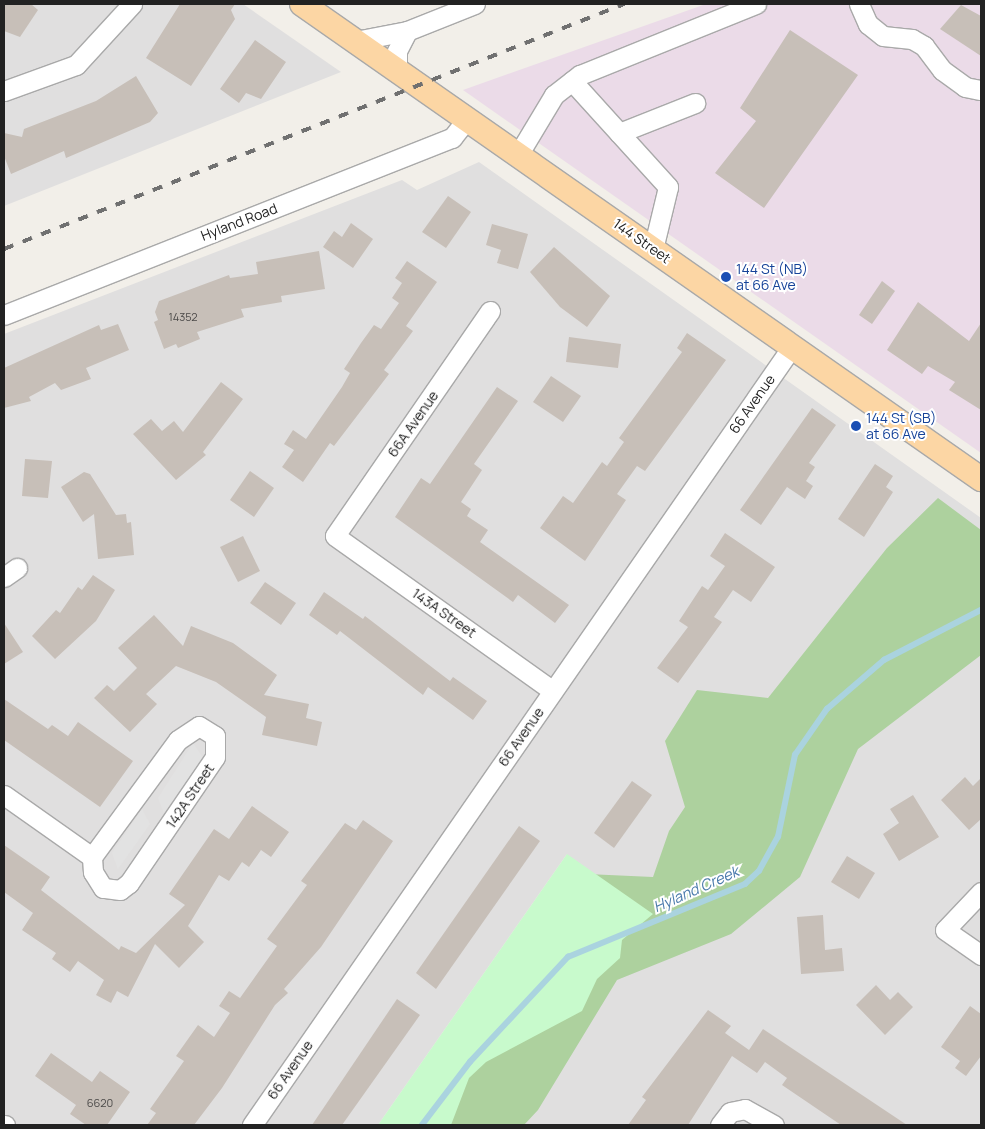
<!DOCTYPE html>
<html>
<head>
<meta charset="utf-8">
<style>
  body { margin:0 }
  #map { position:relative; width:985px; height:1129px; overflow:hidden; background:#f2efe9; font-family:Manrope,sans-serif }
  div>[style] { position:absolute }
  .residential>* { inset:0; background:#e0dfdf }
  .industrial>* { inset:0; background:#ebdbe8 }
  .forest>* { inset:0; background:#add19e }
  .park>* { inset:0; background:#c8facc }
  .parking>* { inset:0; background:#e2e2e2 }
  .stream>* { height:5.5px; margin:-2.75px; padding:0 2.75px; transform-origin:2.75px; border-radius:2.75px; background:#aad3df }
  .building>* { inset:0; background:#c7bfb8 }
  .roads { filter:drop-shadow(1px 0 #a9a9a9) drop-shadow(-1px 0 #a9a9a9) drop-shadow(0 1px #a9a9a9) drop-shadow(0 -1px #a9a9a9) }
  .minor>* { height:19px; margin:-9.5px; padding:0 9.5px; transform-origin:9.5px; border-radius:9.5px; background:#fff }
  .major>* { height:24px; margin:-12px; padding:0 12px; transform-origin:12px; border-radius:12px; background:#fcd6a4 }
  .rail>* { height:4px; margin-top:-2px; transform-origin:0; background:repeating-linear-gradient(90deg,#707070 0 10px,transparent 0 20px) }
  .dots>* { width:14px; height:14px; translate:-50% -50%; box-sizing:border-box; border:2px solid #fff; border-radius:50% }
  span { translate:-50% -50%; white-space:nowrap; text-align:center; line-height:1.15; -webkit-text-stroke:4px #fff; paint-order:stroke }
  .number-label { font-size:11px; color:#4b4948 }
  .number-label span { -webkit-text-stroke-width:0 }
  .street-label { font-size:14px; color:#222 }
  .transit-label { font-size:14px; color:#164399 }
  .left { translate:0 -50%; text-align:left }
  .water-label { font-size:15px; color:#4a7aab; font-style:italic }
  .frame { position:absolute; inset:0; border:5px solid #222; pointer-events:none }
</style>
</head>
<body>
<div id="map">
  <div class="residential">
    <i style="clip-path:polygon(4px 4px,243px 4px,341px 72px,4px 206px)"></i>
    <i style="clip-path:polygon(479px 162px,981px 518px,981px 1125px,451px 1125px,567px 854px,378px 1125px,4px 1125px,4px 334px,402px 180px,417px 190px)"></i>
  </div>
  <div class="industrial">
    <i style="clip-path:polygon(706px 4px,981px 4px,981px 453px,463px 90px)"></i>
  </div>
  <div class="forest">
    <i style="clip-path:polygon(938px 498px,981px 530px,981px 655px,858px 749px,800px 877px,731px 934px,617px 980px,538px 1110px,524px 1125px,388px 1125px,565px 873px,653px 877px,669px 831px,685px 807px,665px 741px,697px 690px,768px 698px,887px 548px)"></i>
  </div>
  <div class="park">
    <i style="clip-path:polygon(567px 854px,653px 914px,622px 940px,620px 958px,597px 979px,582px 1011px,486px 1062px,469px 1078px,451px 1125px,378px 1125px)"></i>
  </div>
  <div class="parking">
    <i style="clip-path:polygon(193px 743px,203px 758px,164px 813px,158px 798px)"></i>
    <i style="clip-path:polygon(142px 809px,150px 824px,118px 869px,112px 853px)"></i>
  </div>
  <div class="stream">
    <i style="left:422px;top:1125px;width:79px;rotate:-52.7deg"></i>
    <i style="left:470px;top:1062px;width:144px;rotate:-47deg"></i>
    <i style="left:568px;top:957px;width:191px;rotate:-22.4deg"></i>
    <i style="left:745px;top:884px;width:19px;rotate:-43deg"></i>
    <i style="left:759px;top:871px;width:39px;rotate:-61deg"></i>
    <i style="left:778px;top:837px;width:84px;rotate:-78.3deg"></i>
    <i style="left:795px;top:755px;width:56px;rotate:-55.2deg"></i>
    <i style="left:827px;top:709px;width:75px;rotate:-40.7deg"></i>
    <i style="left:884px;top:660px;width:109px;rotate:-27.3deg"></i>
  </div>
  <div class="building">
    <i style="clip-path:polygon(4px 4px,31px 4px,38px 10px,20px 37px,4px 31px)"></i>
    <i style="clip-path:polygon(180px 4px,235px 4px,231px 10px,235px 19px,191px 86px,146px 58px)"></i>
    <i style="clip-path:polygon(961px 5px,981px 16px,981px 56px,940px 29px)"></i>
    <i style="clip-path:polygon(790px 30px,858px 75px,764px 208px,715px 173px,756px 121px,740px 108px)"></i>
    <i style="clip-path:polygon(255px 40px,286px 62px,261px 99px,246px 93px,239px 103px,220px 89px)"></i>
    <i style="clip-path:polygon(136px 76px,158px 113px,150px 122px,66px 158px,64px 151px,11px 174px,4px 156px,4px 133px,22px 137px,24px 129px,96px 101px)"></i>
    <i style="clip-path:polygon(448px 196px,471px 212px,446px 248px,422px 232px)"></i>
    <i style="clip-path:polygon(351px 223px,373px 239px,353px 268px,323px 247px,334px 231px,342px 237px)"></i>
    <i style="clip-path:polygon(492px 224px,528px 234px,518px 269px,497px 263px,501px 250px,486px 245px)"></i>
    <i style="clip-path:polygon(554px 247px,610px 296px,587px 327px,560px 307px,530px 272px)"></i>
    <i style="clip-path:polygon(319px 251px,325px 289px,281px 296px,282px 302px,241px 309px,244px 317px,197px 332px,200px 339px,178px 348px,176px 344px,164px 349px,154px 322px,158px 320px,155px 312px,159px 301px,229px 275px,230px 278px,258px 274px,256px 262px)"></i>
    <i style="clip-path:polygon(407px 261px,437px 282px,406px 326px,413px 331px,384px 370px,389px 374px,334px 446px,330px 443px,303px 482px,282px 467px,294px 450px,284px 444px,293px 430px,306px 439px,342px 387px,350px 373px,344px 369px,361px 343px,374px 325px,381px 329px,399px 303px,392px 298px,402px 283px,395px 278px)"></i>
    <i style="clip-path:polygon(882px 281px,895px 291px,872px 324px,859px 315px)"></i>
    <i style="clip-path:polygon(918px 302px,969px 341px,981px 323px,981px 410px,949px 390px,955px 382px,928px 366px,922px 374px,887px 350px)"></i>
    <i style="clip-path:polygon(118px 324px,129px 350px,86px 368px,91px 379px,61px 390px,55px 383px,29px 397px,31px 401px,4px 408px,4px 368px,99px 325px,101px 330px)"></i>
    <i style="clip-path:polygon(687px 333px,726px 360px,645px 471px,637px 466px,617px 494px,626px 500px,585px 561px,540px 528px,563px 496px,573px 503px,602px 462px,607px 466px,624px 442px,619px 438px,682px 352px,677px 348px)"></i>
    <i style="clip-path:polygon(569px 337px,621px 344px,618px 368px,566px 362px)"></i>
    <i style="clip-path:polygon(551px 376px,581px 396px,563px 422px,533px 402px)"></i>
    <i style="clip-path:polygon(221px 382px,243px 399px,203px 452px,206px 455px,176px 480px,133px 434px,151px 419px,162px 431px,174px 421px,183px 432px)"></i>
    <i style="clip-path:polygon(497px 387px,518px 401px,474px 464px,482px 470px,461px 502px,471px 509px,467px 516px,488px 530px,480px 542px,569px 605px,555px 623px,518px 595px,513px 602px,395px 517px,421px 478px,430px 484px)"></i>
    <i style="clip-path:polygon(812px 408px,836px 425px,809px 463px,815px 467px,806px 481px,813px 486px,805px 499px,787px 487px,761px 525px,740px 510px)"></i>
    <i style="clip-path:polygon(25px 459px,52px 461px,48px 498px,22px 496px)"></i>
    <i style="clip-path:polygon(875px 464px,893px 476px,886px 487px,893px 492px,864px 537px,838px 519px)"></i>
    <i style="clip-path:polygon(250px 471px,274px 488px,254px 517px,230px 500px)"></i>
    <i style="clip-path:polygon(84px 472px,90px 474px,116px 515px,126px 514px,127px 523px,131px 522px,134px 555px,98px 559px,94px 514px,83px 522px,61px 487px)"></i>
    <i style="clip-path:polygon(725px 533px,775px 567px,751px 602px,733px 590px,714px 617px,722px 622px,678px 683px,657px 668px,688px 627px,679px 621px,702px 586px,708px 590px,725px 566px,710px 556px)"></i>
    <i style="clip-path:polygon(243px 536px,260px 571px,238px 582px,220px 547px)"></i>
    <i style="clip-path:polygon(93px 575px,115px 590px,96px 621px,55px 659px,32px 636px,56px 610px,60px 613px,78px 587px,82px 590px)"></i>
    <i style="clip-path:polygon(265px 582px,296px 603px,281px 625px,250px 603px)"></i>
    <i style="clip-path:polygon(324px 592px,363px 619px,365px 616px,450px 681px,453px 677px,487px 701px,473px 720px,428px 687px,423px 695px,340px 631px,337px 635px,309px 615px)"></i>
    <i style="clip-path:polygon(154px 615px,183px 646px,191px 626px,233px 643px,277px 675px,264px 695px,309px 704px,306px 718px,322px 722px,317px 746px,262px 735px,266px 717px,216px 682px,176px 666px,146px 694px,157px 704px,130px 732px,94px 698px,107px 685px,114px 691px,137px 668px,118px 648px)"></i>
    <i style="clip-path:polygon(4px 623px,23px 652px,4px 664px)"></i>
    <i style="clip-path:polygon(4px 699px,48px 729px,52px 725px,68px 736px,78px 722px,133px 761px,100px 807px,4px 740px)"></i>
    <i style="clip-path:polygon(965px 777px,973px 786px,981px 778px,981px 819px,969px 830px,941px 800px)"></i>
    <i style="clip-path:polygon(632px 781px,652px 795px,614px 848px,594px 833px)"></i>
    <i style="clip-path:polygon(913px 795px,939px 837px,899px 861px,883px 834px,899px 823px,890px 809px)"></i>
    <i style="clip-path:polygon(252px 806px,289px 832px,271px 857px,261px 850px,249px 867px,242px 862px,229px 881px,219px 875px,188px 926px,204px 942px,179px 968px,155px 944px,128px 997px,117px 991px,111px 1003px,96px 995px,104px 980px,78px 961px,70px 972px,52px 959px,56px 953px,22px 930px,33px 913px,4px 892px,4px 845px,50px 877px,41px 890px,119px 950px,121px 946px,136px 953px,185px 905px,169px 894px,214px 829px,229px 839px)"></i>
    <i style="clip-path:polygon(363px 820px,393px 841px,321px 947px,284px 989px,288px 993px,275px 1005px,222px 1088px,194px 1125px,147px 1125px,156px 1113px,150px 1109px,184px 1061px,176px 1056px,198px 1025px,214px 1037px,230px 1013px,219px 1006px,229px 991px,240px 998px,277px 946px,267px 939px,307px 885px,301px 881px,345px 823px,356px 830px)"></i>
    <i style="clip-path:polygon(519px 826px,540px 841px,436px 989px,416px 973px)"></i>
    <i style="clip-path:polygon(847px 856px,875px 873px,859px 899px,831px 882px)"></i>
    <i style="clip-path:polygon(823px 915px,825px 950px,842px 948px,844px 971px,801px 974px,797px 917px)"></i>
    <i style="clip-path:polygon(876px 985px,890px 1000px,898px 992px,913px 1007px,885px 1035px,856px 1005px)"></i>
    <i style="clip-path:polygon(397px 999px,420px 1015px,342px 1125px,312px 1125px)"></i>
    <i style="clip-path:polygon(970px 1006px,981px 1014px,981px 1056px,966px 1076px,955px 1068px,960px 1061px,941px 1047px)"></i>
    <i style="clip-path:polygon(708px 1010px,731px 1026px,725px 1033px,749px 1050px,763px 1029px,907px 1125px,841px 1125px,782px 1085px,787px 1078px,765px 1062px,757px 1073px,732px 1056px,688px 1125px,628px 1125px,646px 1100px,642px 1097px)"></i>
    <i style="clip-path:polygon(51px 1053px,92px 1082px,100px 1071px,130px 1092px,107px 1125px,86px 1125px,70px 1114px,76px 1105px,35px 1076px)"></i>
  </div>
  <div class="roads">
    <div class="minor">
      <i style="left:859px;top:4px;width:22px;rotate:66deg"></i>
      <i style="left:868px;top:24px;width:19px;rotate:39deg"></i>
      <i style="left:883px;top:36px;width:29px;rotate:6deg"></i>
      <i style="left:912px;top:39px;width:14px;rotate:30deg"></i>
      <i style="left:924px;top:46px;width:30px;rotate:53deg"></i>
      <i style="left:942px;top:70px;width:29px;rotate:36deg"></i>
      <i style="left:965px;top:87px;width:16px;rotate:11deg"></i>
      <i style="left:355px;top:41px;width:53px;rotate:-10.9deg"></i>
      <i style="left:407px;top:31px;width:73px;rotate:-21.7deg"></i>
      <i style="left:397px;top:70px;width:19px;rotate:-90deg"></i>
      <i style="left:397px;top:51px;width:22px;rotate:-63deg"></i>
      <i style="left:572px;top:81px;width:143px;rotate:47.8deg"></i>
      <i style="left:668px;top:187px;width:64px;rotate:103.6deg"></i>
      <i style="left:4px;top:91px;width:77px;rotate:-19.9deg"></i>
      <i style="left:76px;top:65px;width:83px;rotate:-47.4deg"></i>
      <i style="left:619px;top:133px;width:82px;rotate:-21.5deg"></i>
      <i style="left:518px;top:155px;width:70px;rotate:-59deg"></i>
      <i style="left:554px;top:95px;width:33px;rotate:-38deg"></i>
      <i style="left:580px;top:75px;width:190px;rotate:-22deg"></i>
      <i style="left:490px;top:311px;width:273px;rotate:124.6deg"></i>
      <i style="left:335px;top:536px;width:267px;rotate:35.4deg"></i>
      <i style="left:4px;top:315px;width:482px;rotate:-21.6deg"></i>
      <i style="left:452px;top:138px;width:24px;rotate:-52deg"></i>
      <i style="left:4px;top:577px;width:16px;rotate:-35deg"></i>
      <i style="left:199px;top:726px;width:19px;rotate:32deg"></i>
      <i style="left:215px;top:736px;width:21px;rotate:90deg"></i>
      <i style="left:215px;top:757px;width:153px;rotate:124.3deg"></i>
      <i style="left:129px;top:883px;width:11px;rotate:142deg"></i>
      <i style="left:120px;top:890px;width:17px;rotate:-173deg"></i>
      <i style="left:103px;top:888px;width:19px;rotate:-122deg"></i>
      <i style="left:93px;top:872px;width:15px;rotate:-94deg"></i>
      <i style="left:92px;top:857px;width:145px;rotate:-53.7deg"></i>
      <i style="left:178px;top:740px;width:25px;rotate:-34deg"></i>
      <i style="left:4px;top:795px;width:108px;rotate:35.2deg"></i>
      <i style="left:981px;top:892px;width:52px;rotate:133.5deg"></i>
      <i style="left:945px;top:930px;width:44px;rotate:34.8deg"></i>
      <i style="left:4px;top:1125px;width:1px"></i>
      <i style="left:252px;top:1125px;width:946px;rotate:-55.25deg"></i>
      <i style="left:720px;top:1125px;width:16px;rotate:-52deg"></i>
      <i style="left:730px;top:1112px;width:15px;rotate:-11deg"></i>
      <i style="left:745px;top:1109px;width:33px;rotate:29deg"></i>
    </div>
    <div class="major">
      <i style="left:302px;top:4px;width:829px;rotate:34.98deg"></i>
    </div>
  </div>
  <div class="rail">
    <i style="left:4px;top:249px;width:667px;rotate:-21.56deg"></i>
  </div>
  <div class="dots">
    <i style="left:726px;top:277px;background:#1a4fb4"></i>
    <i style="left:856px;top:426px;background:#1a4fb4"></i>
  </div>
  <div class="number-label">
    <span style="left:183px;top:317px">14352</span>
    <span style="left:100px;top:1103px">6620</span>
  </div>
  <div class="street-label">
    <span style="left:239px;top:222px;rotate:-21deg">Hyland Road</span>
    <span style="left:642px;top:241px;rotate:35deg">144 Street</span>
    <span style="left:752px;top:404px;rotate:-55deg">66 Avenue</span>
    <span style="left:413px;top:424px;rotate:-55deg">66A Avenue</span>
    <span style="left:444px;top:613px;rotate:35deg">143A Street</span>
    <span style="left:521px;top:737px;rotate:-55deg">66 Avenue</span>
    <span style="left:190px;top:796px;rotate:-56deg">142A Street</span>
    <span style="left:290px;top:1070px;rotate:-55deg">66 Avenue</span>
  </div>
  <div class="transit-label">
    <span class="left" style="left:736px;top:277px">144 St (NB)<br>at 66 Ave</span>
    <span class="left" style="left:866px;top:426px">144 St (SB)<br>at 66 Ave</span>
  </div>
  <div class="water-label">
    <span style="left:696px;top:889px;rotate:-24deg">Hyland Creek</span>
  </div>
  <div class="frame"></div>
</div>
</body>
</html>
